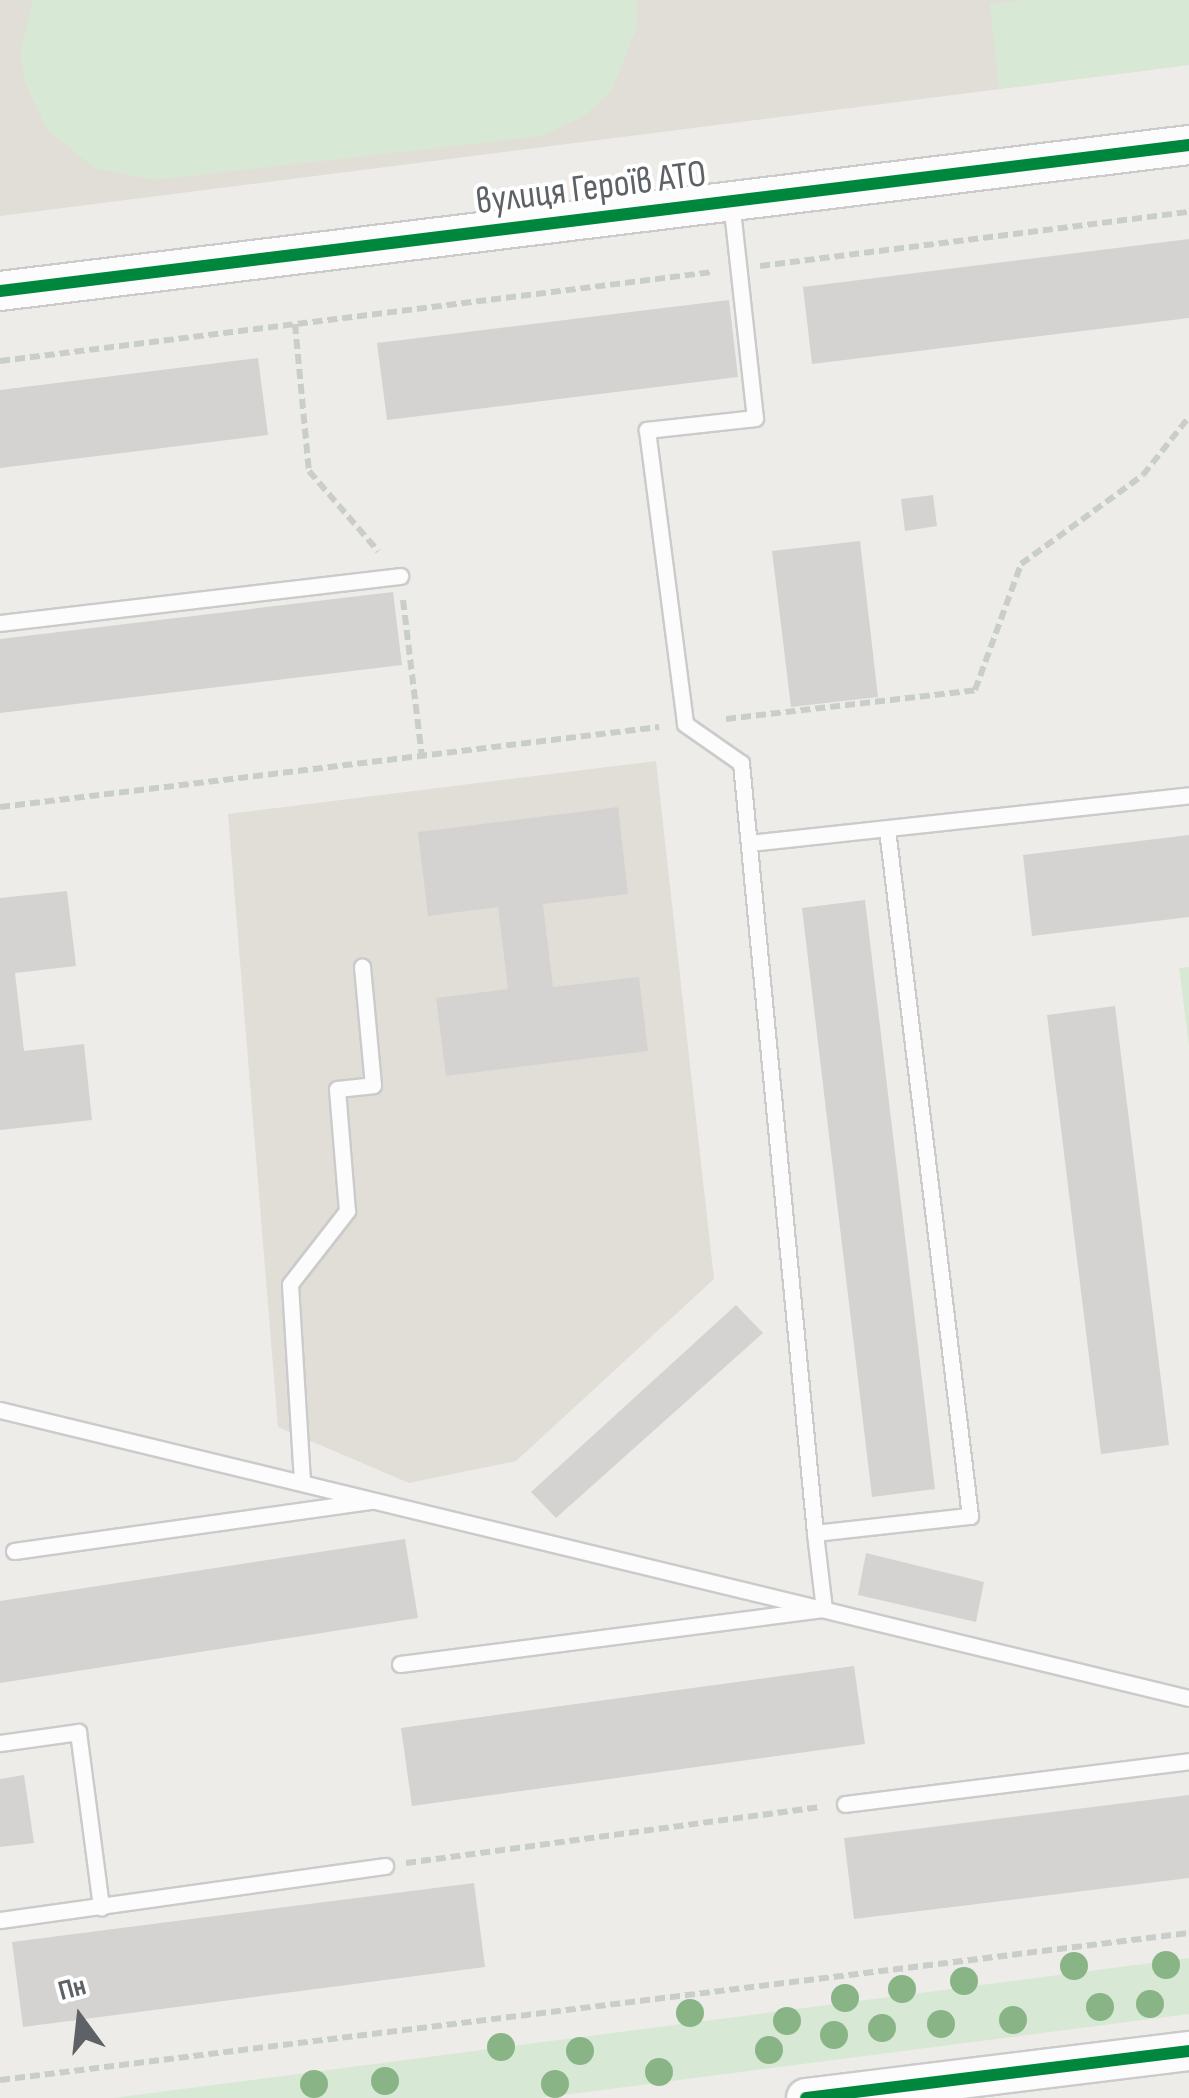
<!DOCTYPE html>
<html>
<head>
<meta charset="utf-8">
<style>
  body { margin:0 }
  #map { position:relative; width:1189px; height:2098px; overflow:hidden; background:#eeece8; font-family:"Sofia Sans Condensed",sans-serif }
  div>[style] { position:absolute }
  .education>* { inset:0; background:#e1ded8 }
  .green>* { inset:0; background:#d7e9d4 }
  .building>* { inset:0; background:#d5d3d1 }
  .path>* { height:6px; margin-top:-3px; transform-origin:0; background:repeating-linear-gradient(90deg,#cacecb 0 10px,transparent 0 15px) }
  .roads { filter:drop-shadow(2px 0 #cacbca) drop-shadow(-2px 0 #cacbca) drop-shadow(0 2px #cacbca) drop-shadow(0 -2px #cacbca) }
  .service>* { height:15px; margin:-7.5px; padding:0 7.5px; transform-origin:7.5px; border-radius:7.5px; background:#fcfcfc }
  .tertiary>* { height:38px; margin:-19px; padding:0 19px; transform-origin:19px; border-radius:19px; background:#fcfcfc }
  .cycleway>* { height:12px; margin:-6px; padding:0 6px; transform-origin:6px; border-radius:6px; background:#00873e }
  .trees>* { width:28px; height:28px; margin:-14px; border-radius:50%; background:#89b486 }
  span { translate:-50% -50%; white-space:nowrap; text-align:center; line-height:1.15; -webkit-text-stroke:8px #fff; paint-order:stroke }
  .street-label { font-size:38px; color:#5e6266 }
  .north { position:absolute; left:30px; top:1968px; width:100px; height:100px; -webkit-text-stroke:8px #fff; paint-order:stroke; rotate:345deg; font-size:28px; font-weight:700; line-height:40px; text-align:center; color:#5e6266 }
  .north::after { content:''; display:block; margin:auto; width:35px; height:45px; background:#5e6266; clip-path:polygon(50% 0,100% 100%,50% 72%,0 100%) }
</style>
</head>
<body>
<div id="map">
  <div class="education">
    <i style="clip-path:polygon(0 0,1189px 0,1189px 65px,0 216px)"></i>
    <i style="clip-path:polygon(656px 761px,714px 1279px,516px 1461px,409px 1483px,278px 1427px,228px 814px)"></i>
  </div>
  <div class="green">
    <i style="clip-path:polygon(33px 0,637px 0,637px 27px,612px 90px,584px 116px,541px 136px,155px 180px,95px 168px,47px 130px,24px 80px,21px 50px)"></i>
    <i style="clip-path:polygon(1024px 0,1189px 0,1189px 65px,999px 89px,990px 4px)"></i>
    <i style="clip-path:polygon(1189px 967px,1189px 1046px,1179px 968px)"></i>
    <i style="clip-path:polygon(1189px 1958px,1189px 2014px,541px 2098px,113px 2098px)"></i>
  </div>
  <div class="building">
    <i style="clip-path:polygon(1189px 239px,1189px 318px,812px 364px,803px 287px)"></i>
    <i style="clip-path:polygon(729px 300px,738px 377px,387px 420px,377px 343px)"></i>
    <i style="clip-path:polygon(258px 358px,268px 435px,0 468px,0 390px)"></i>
    <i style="clip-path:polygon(933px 495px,937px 526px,905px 531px,901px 499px)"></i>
    <i style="clip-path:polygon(860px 541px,878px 697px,791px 707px,772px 551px)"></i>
    <i style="clip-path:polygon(393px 592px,402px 665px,0 713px,0 639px)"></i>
    <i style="clip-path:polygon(618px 807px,628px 894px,543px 904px,553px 987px,639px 977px,648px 1051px,446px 1076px,436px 998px,508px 989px,498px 907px,428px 916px,418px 832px)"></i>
    <i style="clip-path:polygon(1189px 835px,1189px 917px,1032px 936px,1023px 855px)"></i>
    <i style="clip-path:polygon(67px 891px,76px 966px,15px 973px,24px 1051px,84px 1044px,92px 1120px,0 1130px,0 898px)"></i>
    <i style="clip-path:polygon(865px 900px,935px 1489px,872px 1497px,802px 908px)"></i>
    <i style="clip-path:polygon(1115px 1006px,1169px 1445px,1101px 1454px,1047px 1015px)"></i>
    <i style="clip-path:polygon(736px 1305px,763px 1333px,556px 1518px,531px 1492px)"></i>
    <i style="clip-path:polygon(405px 1539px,418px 1618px,0 1683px,0 1601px)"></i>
    <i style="clip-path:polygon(866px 1553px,984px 1582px,976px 1622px,858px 1595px)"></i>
    <i style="clip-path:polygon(854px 1666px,865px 1744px,412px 1806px,401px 1728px)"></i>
    <i style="clip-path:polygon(24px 1775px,34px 1843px,0 1847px,0 1779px)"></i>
    <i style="clip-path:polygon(1189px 1795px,1189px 1878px,854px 1919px,844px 1838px)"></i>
    <i style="clip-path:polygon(474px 1883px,485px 1967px,23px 2027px,12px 1942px)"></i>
  </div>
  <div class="path">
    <i style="left:760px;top:266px;width:432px;rotate:-7.2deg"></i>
    <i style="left:295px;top:324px;width:148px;rotate:84.6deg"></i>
    <i style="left:309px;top:471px;width:106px;rotate:49.2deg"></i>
    <i style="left:0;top:361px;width:719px;rotate:-7.12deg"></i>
    <i style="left:403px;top:600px;width:157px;rotate:83.1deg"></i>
    <i style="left:726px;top:719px;width:251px;rotate:-6.6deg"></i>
    <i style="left:975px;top:690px;width:134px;rotate:-69.9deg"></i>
    <i style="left:1021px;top:564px;width:151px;rotate:-36.1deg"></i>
    <i style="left:1143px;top:475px;width:74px;rotate:-51.6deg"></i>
    <i style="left:0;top:807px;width:664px;rotate:-6.92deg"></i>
    <i style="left:406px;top:1863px;width:418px;rotate:-7.7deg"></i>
    <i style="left:0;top:2080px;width:1198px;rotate:-7.05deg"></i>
  </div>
  <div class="roads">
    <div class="service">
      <i style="left:731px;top:201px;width:218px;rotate:83.7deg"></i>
      <i style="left:755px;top:418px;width:109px;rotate:173.7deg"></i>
      <i style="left:647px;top:430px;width:296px;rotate:82.6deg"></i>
      <i style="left:685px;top:724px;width:68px;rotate:34.9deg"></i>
      <i style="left:741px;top:763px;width:774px;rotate:84.51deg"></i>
      <i style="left:815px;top:1533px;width:156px;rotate:-6.3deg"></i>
      <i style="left:970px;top:1516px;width:692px;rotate:-96.89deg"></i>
      <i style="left:0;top:623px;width:403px;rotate:-6.7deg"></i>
      <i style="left:750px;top:843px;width:442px;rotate:-6.2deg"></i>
      <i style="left:0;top:1410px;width:1223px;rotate:13.62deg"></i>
      <i style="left:302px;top:1481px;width:197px;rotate:-93.5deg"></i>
      <i style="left:290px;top:1284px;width:93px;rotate:-52deg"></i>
      <i style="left:347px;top:1211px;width:122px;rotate:-94.7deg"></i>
      <i style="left:337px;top:1089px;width:36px;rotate:-6deg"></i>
      <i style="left:373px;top:1085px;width:119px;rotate:-95.3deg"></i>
      <i style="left:14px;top:1551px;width:361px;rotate:-8deg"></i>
      <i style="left:400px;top:1664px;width:428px;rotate:-7.4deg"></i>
      <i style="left:824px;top:1609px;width:77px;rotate:-96.8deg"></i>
      <i style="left:0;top:1743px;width:79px;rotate:-8deg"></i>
      <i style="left:78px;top:1732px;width:177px;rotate:82.5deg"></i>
      <i style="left:845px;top:1804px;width:347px;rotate:-7.1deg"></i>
      <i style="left:0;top:1920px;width:389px;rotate:-8deg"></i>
    </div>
    <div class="tertiary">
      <i style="left:0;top:291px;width:1198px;rotate:-7deg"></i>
      <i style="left:806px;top:2098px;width:386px;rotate:-7deg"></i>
    </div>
  </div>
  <div class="cycleway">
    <i style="left:0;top:291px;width:1198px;rotate:-7deg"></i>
    <i style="left:806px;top:2098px;width:386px;rotate:-7deg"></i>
  </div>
  <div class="trees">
    <i style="left:1166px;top:1965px"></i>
    <i style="left:1074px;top:1966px"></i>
    <i style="left:964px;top:1981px"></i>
    <i style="left:902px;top:1989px"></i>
    <i style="left:845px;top:1998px"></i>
    <i style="left:1150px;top:2004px"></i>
    <i style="left:1100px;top:2007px"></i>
    <i style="left:690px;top:2013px"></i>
    <i style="left:1013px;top:2020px"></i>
    <i style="left:787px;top:2021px"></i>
    <i style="left:941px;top:2024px"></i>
    <i style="left:882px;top:2028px"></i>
    <i style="left:834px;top:2035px"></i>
    <i style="left:501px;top:2047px"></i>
    <i style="left:769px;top:2050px"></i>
    <i style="left:580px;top:2051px"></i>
    <i style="left:659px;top:2072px"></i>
    <i style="left:385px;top:2081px"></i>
    <i style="left:314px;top:2084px"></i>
    <i style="left:555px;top:2084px"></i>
  </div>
  <div class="street-label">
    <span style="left:591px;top:188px;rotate:-7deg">вулиця Героїв АТО</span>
  </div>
  <div class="north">Пн</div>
</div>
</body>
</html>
